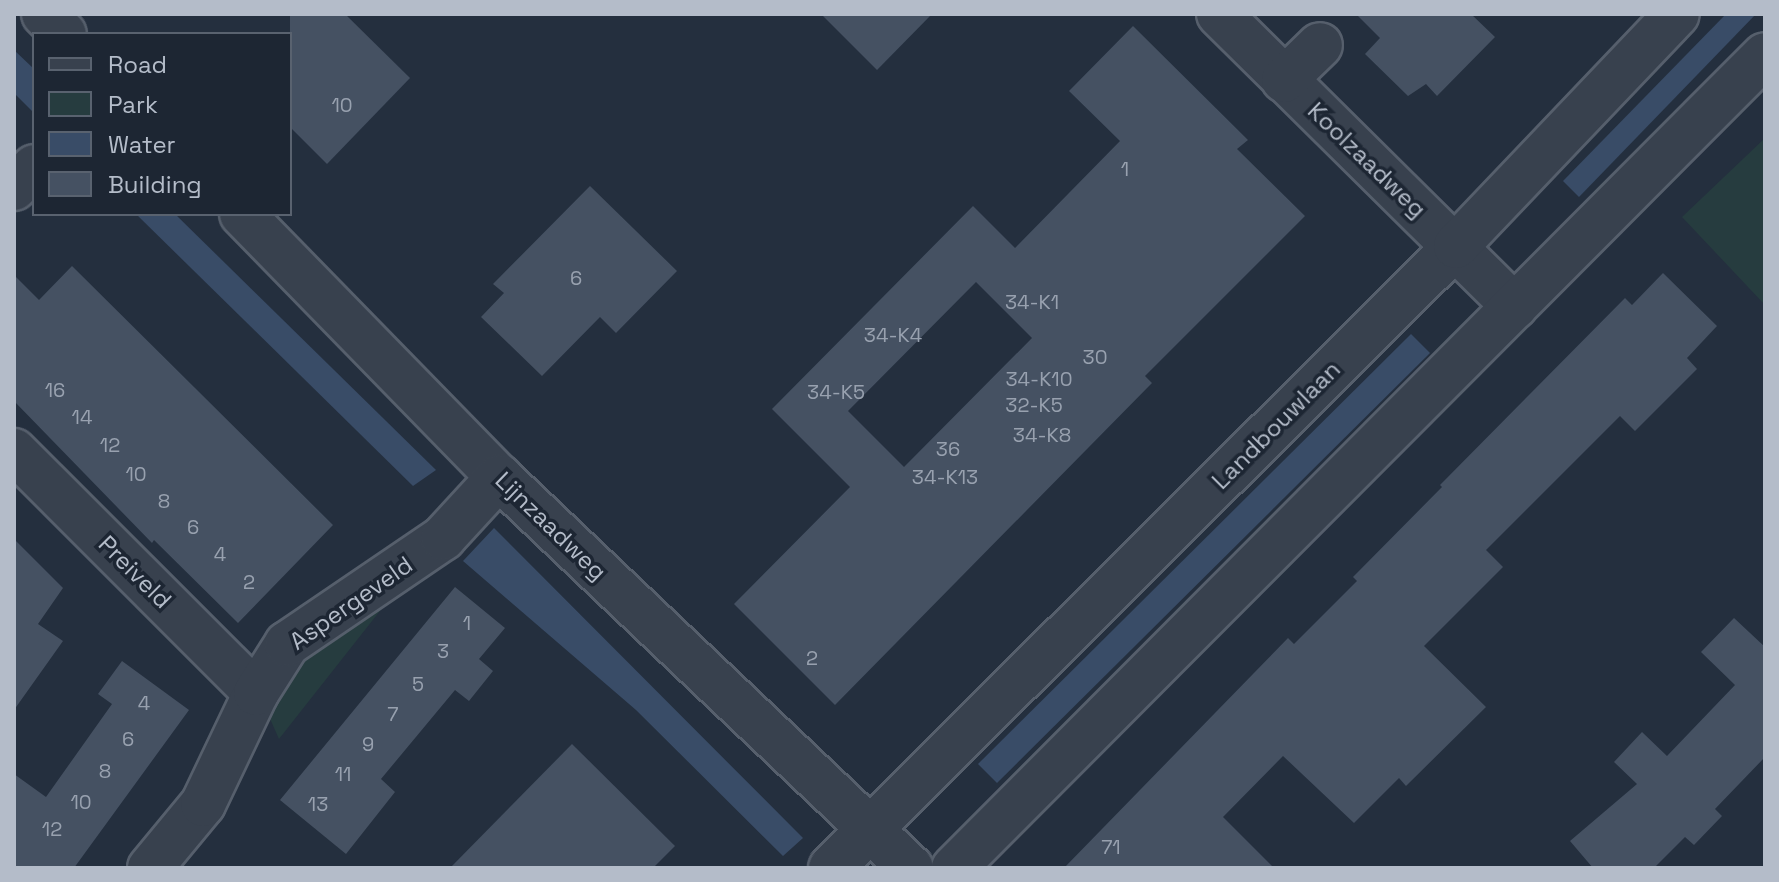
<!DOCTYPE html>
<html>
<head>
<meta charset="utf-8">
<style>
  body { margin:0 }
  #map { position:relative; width:1779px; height:882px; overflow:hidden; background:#242f3e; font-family:"Space Grotesk",sans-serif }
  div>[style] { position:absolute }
  .green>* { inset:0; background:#263c3f }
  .water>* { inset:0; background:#394c67 }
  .building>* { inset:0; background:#455162 }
  .roads { filter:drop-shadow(2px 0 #565f6c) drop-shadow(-2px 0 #565f6c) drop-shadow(0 2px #565f6c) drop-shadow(0 -2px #565f6c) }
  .minor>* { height:44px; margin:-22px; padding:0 22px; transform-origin:22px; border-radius:22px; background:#38414e }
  span { translate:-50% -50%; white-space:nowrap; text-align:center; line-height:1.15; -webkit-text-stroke:7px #1d2633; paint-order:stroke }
  .number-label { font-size:20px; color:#98a1af }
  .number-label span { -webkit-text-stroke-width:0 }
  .street-label { font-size:24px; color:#b4bcc9 }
  .frame { position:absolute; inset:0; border:16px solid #b4bcc9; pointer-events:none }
  .legend { position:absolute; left:32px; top:32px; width:260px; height:184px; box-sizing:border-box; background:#1d2633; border:2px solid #59626f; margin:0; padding:10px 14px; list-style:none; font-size:24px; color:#b4bcc9 }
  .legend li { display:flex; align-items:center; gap:16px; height:40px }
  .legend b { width:40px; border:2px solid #59626f }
</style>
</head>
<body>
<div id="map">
  <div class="green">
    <i style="clip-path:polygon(1765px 138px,1765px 305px,1682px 217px)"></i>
    <i style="clip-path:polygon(402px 583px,279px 739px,267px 712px,297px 657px)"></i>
  </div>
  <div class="water">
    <i style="clip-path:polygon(1726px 14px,1756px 14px,1579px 197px,1563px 181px)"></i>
    <i style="clip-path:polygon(14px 50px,34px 69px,34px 113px,14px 93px)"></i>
    <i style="clip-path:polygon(136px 214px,175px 214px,436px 470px,413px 486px)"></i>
    <i style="clip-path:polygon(1411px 334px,1430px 353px,997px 783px,978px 764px)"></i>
    <i style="clip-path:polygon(494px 528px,803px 838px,783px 856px,636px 710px,463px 561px)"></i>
  </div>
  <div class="building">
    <i style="clip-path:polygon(290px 14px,345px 14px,410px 78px,327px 164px,290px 127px)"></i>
    <i style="clip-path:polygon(821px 14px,932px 14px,877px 70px)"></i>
    <i style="clip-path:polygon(1356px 14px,1471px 14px,1495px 37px,1437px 96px,1426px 84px,1408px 96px,1365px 54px,1380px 38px)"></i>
    <i style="clip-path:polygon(evenodd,1133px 26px,1248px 140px,1237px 149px,1305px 216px,1145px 376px,1152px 383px,835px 705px,734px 604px,850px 487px,772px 409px,973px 206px,1015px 248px,1120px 141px,1069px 91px,1133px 26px,976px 282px,1032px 338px,904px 467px,848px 411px,976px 282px)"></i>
    <i style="clip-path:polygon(590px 186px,677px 271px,616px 333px,600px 317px,542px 376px,481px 317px,504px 293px,493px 284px)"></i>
    <i style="clip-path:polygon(72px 266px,333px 525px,238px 623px,154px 540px,152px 543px,14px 401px,14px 275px,39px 300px)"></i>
    <i style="clip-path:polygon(1663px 273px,1717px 326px,1687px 358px,1697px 369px,1635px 431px,1620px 416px,1486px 550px,1503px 567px,1424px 646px,1486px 707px,1406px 786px,1399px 778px,1354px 823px,1283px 756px,1223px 817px,1274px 868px,1064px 868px,1288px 638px,1294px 644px,1357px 581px,1353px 577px,1442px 487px,1440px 485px,1625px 298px,1632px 305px)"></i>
    <i style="clip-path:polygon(14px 539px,63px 588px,38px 624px,63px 641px,14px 710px)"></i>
    <i style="clip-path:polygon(455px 587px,505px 628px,479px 659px,493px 671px,469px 701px,455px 690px,381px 779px,395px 792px,346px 854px,280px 800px)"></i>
    <i style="clip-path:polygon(1734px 618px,1765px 647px,1765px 757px,1715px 809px,1722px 816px,1694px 845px,1685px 837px,1654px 868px,1593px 868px,1570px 841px,1637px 784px,1614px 762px,1642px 732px,1667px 756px,1735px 685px,1701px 652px)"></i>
    <i style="clip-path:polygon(122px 661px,189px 710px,74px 868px,14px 868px,14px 774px,46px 797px,112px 704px,98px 694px)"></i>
    <i style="clip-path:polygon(572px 744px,675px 846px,653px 868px,450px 868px)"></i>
  </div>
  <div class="roads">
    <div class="minor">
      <i style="left:44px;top:14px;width:28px;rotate:45deg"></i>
      <i style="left:1219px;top:14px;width:416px;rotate:44.7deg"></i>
      <i style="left:1284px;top:80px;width:50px;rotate:-44.2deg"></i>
      <i style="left:14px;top:188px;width:29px;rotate:-46deg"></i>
      <i style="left:242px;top:214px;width:368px;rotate:45.7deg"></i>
      <i style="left:499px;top:477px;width:568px;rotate:43.5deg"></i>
      <i style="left:14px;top:451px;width:342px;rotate:45deg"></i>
      <i style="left:150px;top:868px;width:83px;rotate:-50.4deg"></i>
      <i style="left:203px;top:804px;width:123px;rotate:-64.5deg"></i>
      <i style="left:256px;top:693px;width:58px;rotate:-57.7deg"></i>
      <i style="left:287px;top:644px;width:189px;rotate:-34.2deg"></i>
      <i style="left:443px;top:538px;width:83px;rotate:-47.4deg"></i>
      <i style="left:831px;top:868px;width:882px;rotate:-44.86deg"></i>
      <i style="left:1456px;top:246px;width:320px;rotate:-46.4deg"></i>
      <i style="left:954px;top:868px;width:1148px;rotate:-45.07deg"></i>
    </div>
  </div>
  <div class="number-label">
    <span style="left:342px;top:105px">10</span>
    <span style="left:1125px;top:169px">1</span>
    <span style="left:576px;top:278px">6</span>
    <span style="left:1032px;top:302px">34-K1</span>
    <span style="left:893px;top:335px">34-K4</span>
    <span style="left:1095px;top:357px">30</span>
    <span style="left:1039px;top:379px">34-K10</span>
    <span style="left:55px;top:390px">16</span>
    <span style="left:836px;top:392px">34-K5</span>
    <span style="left:1034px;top:405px">32-K5</span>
    <span style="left:82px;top:417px">14</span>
    <span style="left:1042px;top:435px">34-K8</span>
    <span style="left:110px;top:445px">12</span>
    <span style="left:948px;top:449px">36</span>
    <span style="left:136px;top:474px">10</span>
    <span style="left:945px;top:477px">34-K13</span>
    <span style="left:164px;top:501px">8</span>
    <span style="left:193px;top:527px">6</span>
    <span style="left:220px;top:554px">4</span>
    <span style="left:249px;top:582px">2</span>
    <span style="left:467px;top:623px">1</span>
    <span style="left:443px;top:651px">3</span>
    <span style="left:812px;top:658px">2</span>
    <span style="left:418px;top:684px">5</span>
    <span style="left:144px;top:703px">4</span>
    <span style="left:393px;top:714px">7</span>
    <span style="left:128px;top:739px">6</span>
    <span style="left:368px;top:744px">9</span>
    <span style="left:105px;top:771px">8</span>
    <span style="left:343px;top:774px">11</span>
    <span style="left:81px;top:802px">10</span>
    <span style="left:318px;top:804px">13</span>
    <span style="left:52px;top:829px">12</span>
    <span style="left:1111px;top:847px">71</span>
  </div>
  <div class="street-label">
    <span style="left:1367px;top:160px;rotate:44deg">Koolzaadweg</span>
    <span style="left:1276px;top:425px;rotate:-45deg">Landbouwlaan</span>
    <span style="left:551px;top:526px;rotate:44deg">Lijnzaadweg</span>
    <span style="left:135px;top:572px;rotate:45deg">Preiveld</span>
    <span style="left:351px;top:603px;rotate:-35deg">Aspergeveld</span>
  </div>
  <div class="frame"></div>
  <ul class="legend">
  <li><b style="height:10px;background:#38414e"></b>Road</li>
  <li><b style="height:22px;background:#263c3f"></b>Park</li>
  <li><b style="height:22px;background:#394c67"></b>Water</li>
  <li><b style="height:22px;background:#455162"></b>Building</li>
  </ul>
</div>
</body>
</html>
